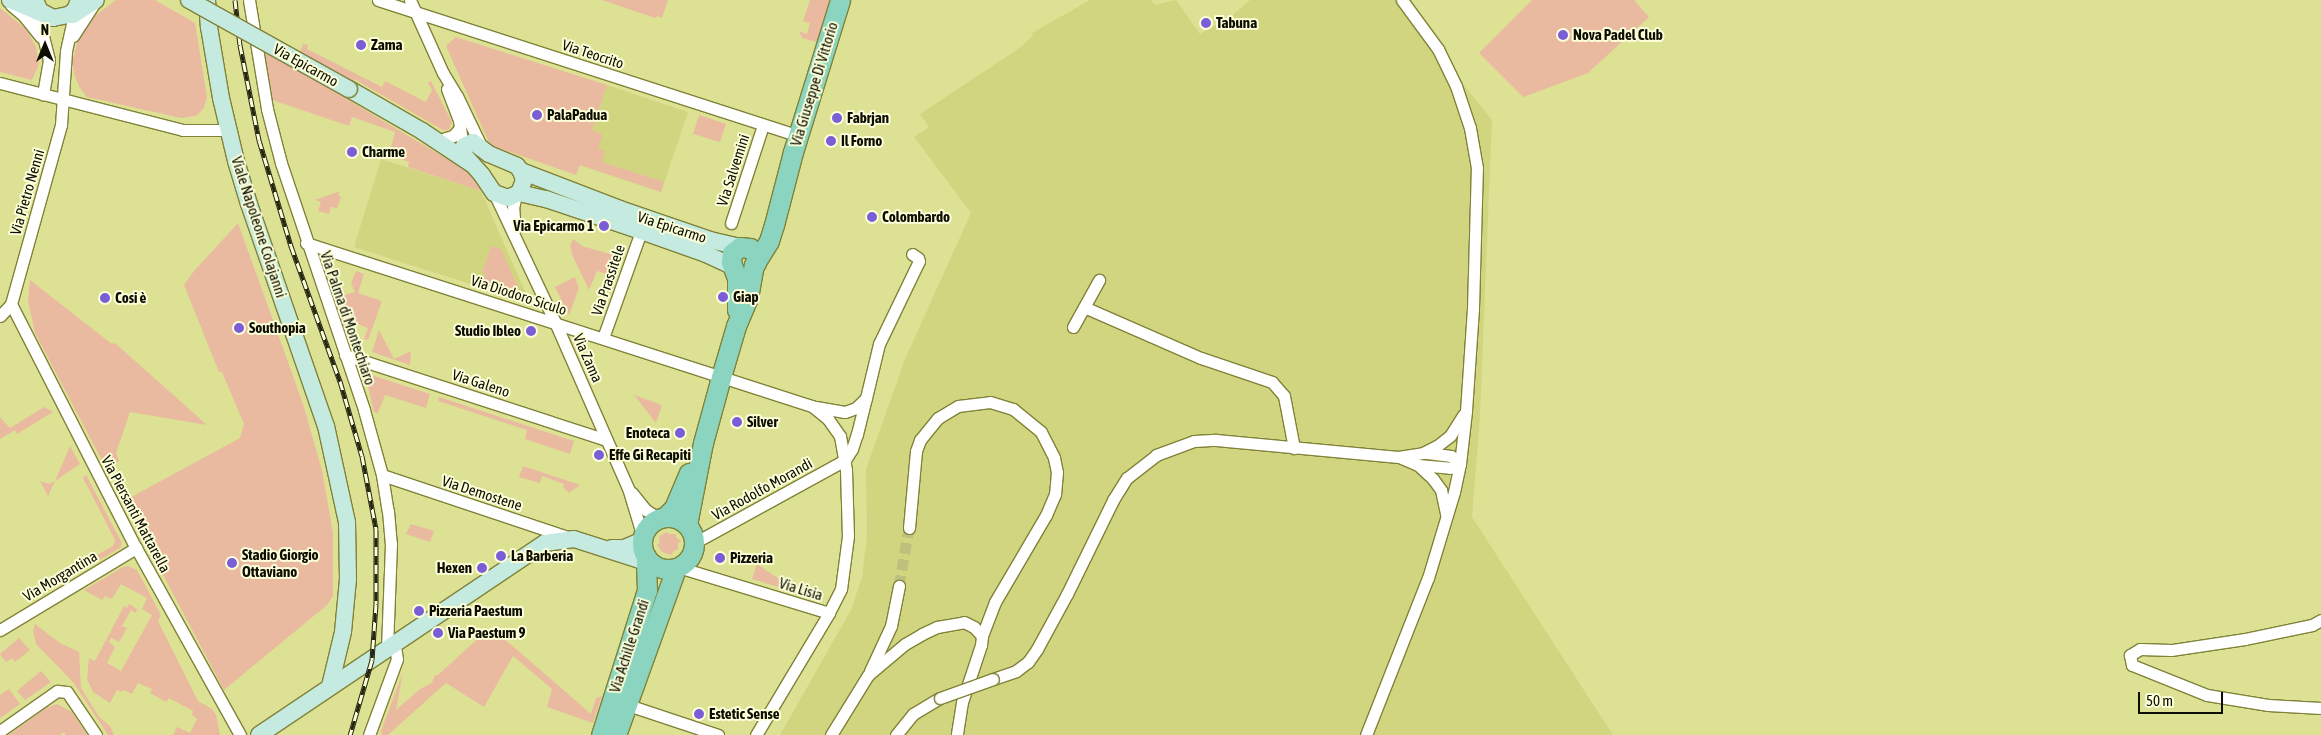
<!DOCTYPE html>
<html>
<head>
<meta charset="utf-8">
<style>
  body { margin:0 }
  #map { position:relative; width:2321px; height:735px; overflow:hidden; background:#dde194; font-family:"Asap Condensed",sans-serif }
  div>[style] { position:absolute }
  .built>* { inset:0; background:#d2d580 }
  .green>* { inset:0; background:#e9baa0 }
  .street-tunnel>* { height:11px; margin-top:-5.5px; transform-origin:0; background:repeating-linear-gradient(90deg,#bec17e 0 11px,transparent 0 16.5px) }
  .roads { filter:drop-shadow(1px 0 #808237) drop-shadow(-1px 0 #808237) drop-shadow(0 1px #808237) drop-shadow(0 -1px #808237) }
  .street>* { height:11px; margin:-5.5px; padding:0 5.5px; transform-origin:5.5px; border-radius:5.5px; background:#fff }
  .secondary>* { height:16px; margin:-8px; padding:0 8px; transform-origin:8px; border-radius:8px; background:#c5eae0 }
  .primary>* { height:19px; margin:-9.5px; padding:0 9.5px; transform-origin:9.5px; border-radius:9.5px; background:#8bd5c0 }
  .primary>.ring { margin:-9.5px; padding:0; box-sizing:content-box; background:none; border:19px solid #8bd5c0; border-radius:50% }
  .rail>* { height:5px; margin-top:-2.5px; transform-origin:0; background:repeating-linear-gradient(90deg,#fcffd9 0 9px,#252611 0 18px); box-sizing:border-box; border-block:1px solid #252611 }
  .bridges { filter:drop-shadow(1px 0 #808237) drop-shadow(-1px 0 #808237) drop-shadow(0 1px #808237) drop-shadow(0 -1px #808237) }
  .street-bridge>* { height:11px; margin:-5.5px; padding:0 5.5px; transform-origin:5.5px; border-radius:5.5px; background:#fff }
  .secondary-bridge>* { height:16px; margin:-8px; padding:0 8px; transform-origin:8px; border-radius:8px; background:#c5eae0 }
  .dots>* { width:14px; height:14px; translate:-50% -50%; box-sizing:border-box; border:2px solid #fcffd9; border-radius:50% }
  span { translate:-50% -50%; white-space:nowrap; text-align:center; line-height:1.15; -webkit-text-stroke:4px #fcffd9; paint-order:stroke }
  .poi-label { font-size:15px; color:#0d0e00; font-weight:700 }
  .left { translate:0 -50%; text-align:left }
  .right { translate:-100% -50%; text-align:right }
  .street-label { font-size:15px; color:#0d0e00 }
  .north { position:absolute; left:20px; top:20px; width:50px; height:50px; -webkit-text-stroke:4px #fcffd9; paint-order:stroke; rotate:0deg; font-size:14px; font-weight:700; line-height:20px; text-align:center; color:#0d0e00 }
  .north::after { content:''; display:block; margin:auto; width:18px; height:22px; background:#0d0e00; clip-path:polygon(50% 0,100% 100%,50% 72%,0 100%) }
  .scale { position:absolute; left:2138px; top:692px; width:85px; height:22px; box-sizing:border-box; border:2px solid #0d0e00; border-top:0; padding-left:6px; font-size:15px; line-height:18px; white-space:nowrap; color:#0d0e00; -webkit-text-stroke:4px #fcffd9; paint-order:stroke }
</style>
</head>
<body>
<div id="map">
  <div class="built">
    <i style="clip-path:polygon(1090px 0,1151px 0,1155px 5px,1176px 0,1200px 34px,1230px 17px,1250px 0,1395px 0,1492px 120px,1480px 416px,1472px 517px,1613px 735px,780px 735px,851px 610px,862px 577px,867px 536px,866px 469px,905px 359px,971px 213px,914px 137px,929px 127px,920px 114px,1018px 49px,1033px 36px,1032px 33px)"></i>
    <i style="clip-path:polygon(607px 85px,688px 112px,661px 192px,580px 165px)"></i>
    <i style="clip-path:polygon(381px 159px,481px 191px,530px 303px,354px 247px)"></i>
  </div>
  <div class="green">
    <i style="clip-path:polygon(116px 0,155px 0,195px 23px,207px 97px,204px 108px,196px 116px,181px 118px,87px 97px,80px 88px,75px 77px,72px 63px,78px 40px,88px 21px)"></i>
    <i style="clip-path:polygon(602px 0,668px 0,662px 18px,657px 16px,655px 18px)"></i>
    <i style="clip-path:polygon(810px 0,830px 0,817px 42px,802px 38px,799px 31px,807px 34px,810px 23px,803px 21px)"></i>
    <i style="clip-path:polygon(1532px 0,1634px 0,1649px 17px,1588px 73px,1523px 97px,1479px 53px)"></i>
    <i style="clip-path:polygon(0 8px,26px 29px,36px 47px,39px 64px,32px 80px,0 72px)"></i>
    <i style="clip-path:polygon(259px 34px,299px 56px,303px 44px,308px 45px,307px 49px,382px 87px,385px 81px,426px 102px,432px 90px,428px 83px,431px 81px,452px 122px,449px 130px,443px 130px,354px 79px,345px 98px,467px 171px,477px 181px,481px 191px,408px 167px,409px 162px,389px 155px,395px 132px,352px 117px,349px 126px,272px 100px)"></i>
    <i style="clip-path:polygon(456px 37px,607px 85px,592px 130px,603px 135px,598px 149px,605px 151px,602px 162px,664px 182px,661px 192px,580px 165px,576px 175px,490px 145px,446px 46px)"></i>
    <i style="clip-path:polygon(699px 115px,726px 124px,720px 142px,693px 134px)"></i>
    <i style="clip-path:polygon(340px 191px,338px 195px,341px 197px,337px 208px,331px 207px,329px 214px,318px 211px,321px 202px,315px 200px)"></i>
    <i style="clip-path:polygon(238px 223px,303px 404px,322px 470px,333px 533px,333px 596px,327px 605px,224px 690px,124px 501px,240px 438px,244px 424px,222px 372px,219px 372px,184px 285px,194px 271px)"></i>
    <i style="clip-path:polygon(573px 239px,582px 246px,620px 257px,613px 276px,597px 271px,589px 290px,573px 257px,570px 246px)"></i>
    <i style="clip-path:polygon(491px 246px,501px 249px,521px 294px,483px 282px,485px 274px,482px 273px)"></i>
    <i style="clip-path:polygon(356px 271px,364px 274px,358px 293px,382px 301px,368px 340px,364px 339px,368px 328px,358px 324px,344px 329px,334px 298px,355px 292px,351px 283px)"></i>
    <i style="clip-path:polygon(575px 277px,579px 288px,569px 315px,555px 287px)"></i>
    <i style="clip-path:polygon(30px 280px,112px 344px,115px 343px,207px 425px,130px 412px,116px 453px,119px 460px,115px 466px,107px 470px,35px 333px,28px 301px)"></i>
    <i style="clip-path:polygon(379px 330px,394px 359px,411px 351px,410px 365px,372px 352px)"></i>
    <i style="clip-path:polygon(365px 373px,430px 394px,426px 408px,385px 395px,378px 413px,374px 412px)"></i>
    <i style="clip-path:polygon(634px 395px,662px 405px,656px 423px)"></i>
    <i style="clip-path:polygon(439px 397px,574px 441px,570px 454px,525px 439px,527px 430px,438px 401px)"></i>
    <i style="clip-path:polygon(44px 407px,53px 412px,17px 434px,15px 430px,0 439px,0 417px,10px 428px)"></i>
    <i style="clip-path:polygon(70px 446px,80px 464px,55px 481px,48px 496px,40px 481px,49px 484px,55px 481px)"></i>
    <i style="clip-path:polygon(523px 466px,580px 485px,569px 493px,563px 487px,564px 484px,542px 476px,540px 483px,519px 477px)"></i>
    <i style="clip-path:polygon(86px 475px,122px 543px,120px 548px,57px 585px,53px 579px,113px 546px,115px 540px,83px 478px)"></i>
    <i style="clip-path:polygon(411px 524px,434px 531px,430px 542px,406px 534px)"></i>
    <i style="clip-path:polygon(667px 532px,669px 534px,676px 534px,676px 537px,681px 541px,678px 543px,678px 550px,675px 550px,671px 555px,662px 552px,657px 545px,660px 543px,659px 536px)"></i>
    <i style="clip-path:polygon(757px 564px,776px 577px,799px 593px,752px 579px)"></i>
    <i style="clip-path:polygon(128px 566px,137px 570px,161px 615px,158px 621px,198px 701px,212px 709px,216px 715px,220px 735px,173px 735px,177px 727px,190px 733px,197px 719px,192px 715px,193px 711px,169px 698px,166px 702px,150px 693px,152px 689px,138px 683px,132px 694px,124px 690px,122px 692px,117px 690px,110px 703px,93px 692px,87px 679px,89px 658px,95px 661px,124px 606px,127px 608px,129px 604px,137px 609px,136px 613px,131px 610px,122px 626px,127px 628px,119px 642px,111px 638px,109px 642px,115px 647px,107px 663px,121px 671px,152px 615px,142px 609px,147px 598px,121px 584px,112px 599px,105px 596px,102px 600px,84px 590px,123px 567px)"></i>
    <i style="clip-path:polygon(35px 624px,60px 643px,79px 652px,81px 688px,99px 717px,110px 726px,114px 735px,108px 735px,73px 682px,36px 644px,33px 631px)"></i>
    <i style="clip-path:polygon(485px 632px,496px 640px,501px 636px,591px 714px,596px 698px,602px 696px,593px 723px,547px 707px,552px 689px,513px 656px,484px 707px,446px 683px,388px 735px,382px 735px,381px 731px,403px 672px,396px 710px,420px 689px,432px 683px,435px 675px,438px 675px)"></i>
    <i style="clip-path:polygon(19px 638px,30px 650px,15px 662px,12px 658px,6px 662px,0 654px)"></i>
    <i style="clip-path:polygon(41px 671px,51px 682px,25px 700px,17px 691px)"></i>
    <i style="clip-path:polygon(9px 689px,20px 704px,0 718px,0 695px)"></i>
    <i style="clip-path:polygon(57px 704px,72px 712px,87px 735px,66px 735px,64px 732px,60px 735px,9px 735px,46px 708px)"></i>
  </div>
  <div class="street-tunnel">
    <i style="left:899px;top:586px;width:59px;rotate:-80.2deg"></i>
  </div>
  <div class="roads">
    <div class="street">
      <i style="left:249px;top:0;width:110px;rotate:80.6deg"></i>
      <i style="left:267px;top:109px;width:56px;rotate:75.5deg"></i>
      <i style="left:281px;top:163px;width:261px;rotate:71.4deg"></i>
      <i style="left:364px;top:410px;width:67px;rotate:74.5deg"></i>
      <i style="left:382px;top:475px;width:36px;rotate:81deg"></i>
      <i style="left:388px;top:511px;width:33px;rotate:85deg"></i>
      <i style="left:391px;top:544px;width:106px;rotate:92.2deg"></i>
      <i style="left:378px;top:0;width:441px;rotate:17.9deg"></i>
      <i style="left:410px;top:0;width:80px;rotate:65.7deg"></i>
      <i style="left:443px;top:73px;width:27px;rotate:59deg"></i>
      <i style="left:457px;top:96px;width:58px;rotate:64.3deg"></i>
      <i style="left:11px;top:5px;width:16px;rotate:40deg"></i>
      <i style="left:23px;top:15px;width:28px;rotate:51deg"></i>
      <i style="left:36px;top:8px;width:54px;rotate:76deg"></i>
      <i style="left:49px;top:60px;width:35px;rotate:100deg"></i>
      <i style="left:73px;top:36px;width:37px;rotate:-57deg"></i>
      <i style="left:0;top:83px;width:189px;rotate:14.4deg"></i>
      <i style="left:183px;top:130px;width:45px"></i>
      <i style="left:447px;top:89px;width:33px;rotate:69deg"></i>
      <i style="left:459px;top:120px;width:28px;rotate:82deg"></i>
      <i style="left:445px;top:138px;width:8px;rotate:-14deg"></i>
      <i style="left:453px;top:136px;width:11px;rotate:-49deg"></i>
      <i style="left:494px;top:193px;width:143px;rotate:64.7deg"></i>
      <i style="left:555px;top:322px;width:181px;rotate:66.3deg"></i>
      <i style="left:628px;top:488px;width:51px;rotate:73deg"></i>
      <i style="left:731px;top:223px;width:103px;rotate:-71.9deg"></i>
      <i style="left:515px;top:229px;width:21px;rotate:-95deg"></i>
      <i style="left:513px;top:208px;width:13px;rotate:-77deg"></i>
      <i style="left:306px;top:243px;width:532px;rotate:17.86deg"></i>
      <i style="left:812px;top:406px;width:21px;rotate:39deg"></i>
      <i style="left:828px;top:419px;width:21px;rotate:55deg"></i>
      <i style="left:840px;top:436px;width:35px;rotate:80deg"></i>
      <i style="left:846px;top:470px;width:66px;rotate:88.3deg"></i>
      <i style="left:848px;top:536px;width:53px;rotate:97.5deg"></i>
      <i style="left:841px;top:589px;width:27px;rotate:117deg"></i>
      <i style="left:829px;top:613px;width:142px;rotate:120.9deg"></i>
      <i style="left:11px;top:304px;width:274px;rotate:62.9deg"></i>
      <i style="left:136px;top:548px;width:214px;rotate:60.9deg"></i>
      <i style="left:1084px;top:307px;width:128px;rotate:23.6deg"></i>
      <i style="left:1201px;top:358px;width:75px;rotate:18.7deg"></i>
      <i style="left:1272px;top:382px;width:18px;rotate:49deg"></i>
      <i style="left:1284px;top:396px;width:53px;rotate:79.1deg"></i>
      <i style="left:0;top:316px;width:16px;rotate:-47deg"></i>
      <i style="left:11px;top:304px;width:186px;rotate:-74.4deg"></i>
      <i style="left:61px;top:125px;width:74px;rotate:-86.1deg"></i>
      <i style="left:66px;top:51px;width:42px;rotate:-77.6deg"></i>
      <i style="left:1073px;top:327px;width:54px;rotate:-61deg"></i>
      <i style="left:603px;top:338px;width:114px;rotate:-70.4deg"></i>
      <i style="left:345px;top:355px;width:275px;rotate:18deg"></i>
      <i style="left:816px;top:407px;width:29px;rotate:10deg"></i>
      <i style="left:845px;top:412px;width:12px;rotate:-20deg"></i>
      <i style="left:856px;top:408px;width:14px;rotate:-45deg"></i>
      <i style="left:866px;top:398px;width:56px;rotate:-76.5deg"></i>
      <i style="left:879px;top:344px;width:92px;rotate:-64.3deg"></i>
      <i style="left:919px;top:261px;width:3px;rotate:-108deg"></i>
      <i style="left:918px;top:258px;width:7px;rotate:-146deg"></i>
      <i style="left:1399px;top:457px;width:21px;rotate:23deg"></i>
      <i style="left:1418px;top:465px;width:21px;rotate:43deg"></i>
      <i style="left:1433px;top:479px;width:14px;rotate:54deg"></i>
      <i style="left:1441px;top:490px;width:25px;rotate:78deg"></i>
      <i style="left:1418px;top:465px;width:32px;rotate:5deg"></i>
      <i style="left:1450px;top:468px;width:11px;rotate:-22deg"></i>
      <i style="left:1460px;top:464px;width:12px;rotate:-138deg"></i>
      <i style="left:1451px;top:456px;width:26px;rotate:-173deg"></i>
      <i style="left:382px;top:475px;width:198px;rotate:18.5deg"></i>
      <i style="left:632px;top:493px;width:22px;rotate:51deg"></i>
      <i style="left:646px;top:510px;width:17px;rotate:33deg"></i>
      <i style="left:909px;top:528px;width:77px;rotate:-84.8deg"></i>
      <i style="left:916px;top:451px;width:12px;rotate:-70deg"></i>
      <i style="left:920px;top:440px;width:28px;rotate:-51deg"></i>
      <i style="left:938px;top:418px;width:23px;rotate:-31deg"></i>
      <i style="left:958px;top:406px;width:32px;rotate:-7deg"></i>
      <i style="left:990px;top:402px;width:24px;rotate:17deg"></i>
      <i style="left:1013px;top:409px;width:36px;rotate:39deg"></i>
      <i style="left:1041px;top:432px;width:29px;rotate:63deg"></i>
      <i style="left:1054px;top:458px;width:14px;rotate:78deg"></i>
      <i style="left:1057px;top:472px;width:22px;rotate:95deg"></i>
      <i style="left:1055px;top:494px;width:23px;rotate:113deg"></i>
      <i style="left:1046px;top:515px;width:101px;rotate:120.4deg"></i>
      <i style="left:995px;top:602px;width:36px;rotate:111deg"></i>
      <i style="left:694px;top:543px;width:172px;rotate:-28.8deg"></i>
      <i style="left:845px;top:460px;width:13px;rotate:-58deg"></i>
      <i style="left:852px;top:449px;width:16px;rotate:-72deg"></i>
      <i style="left:857px;top:434px;width:37px;rotate:-76deg"></i>
      <i style="left:678px;top:567px;width:158px;rotate:16.9deg"></i>
      <i style="left:2321px;top:620px;width:10px;rotate:151deg"></i>
      <i style="left:2312px;top:625px;width:68px;rotate:168.2deg"></i>
      <i style="left:2245px;top:639px;width:75px;rotate:171.5deg"></i>
      <i style="left:2171px;top:650px;width:31px;rotate:-178deg"></i>
      <i style="left:2140px;top:649px;width:12px;rotate:149deg"></i>
      <i style="left:2130px;top:655px;width:10px;rotate:79deg"></i>
      <i style="left:2132px;top:665px;width:81px;rotate:21.8deg"></i>
      <i style="left:2207px;top:695px;width:62px;rotate:9.3deg"></i>
      <i style="left:2268px;top:705px;width:53px;rotate:3.2deg"></i>
      <i style="left:0;top:630px;width:159px;rotate:-31.1deg"></i>
      <i style="left:870px;top:671px;width:50px;rotate:-65deg"></i>
      <i style="left:891px;top:626px;width:41px;rotate:-78.7deg"></i>
      <i style="left:993px;top:679px;width:24px;rotate:-19deg"></i>
      <i style="left:1016px;top:671px;width:15px;rotate:-37deg"></i>
      <i style="left:1028px;top:662px;width:16px;rotate:-55deg"></i>
      <i style="left:1037px;top:649px;width:63px;rotate:-61.4deg"></i>
      <i style="left:1067px;top:594px;width:105px;rotate:-63.9deg"></i>
      <i style="left:1113px;top:500px;width:26px;rotate:-58deg"></i>
      <i style="left:1127px;top:478px;width:37px;rotate:-38deg"></i>
      <i style="left:1156px;top:455px;width:40px;rotate:-20.2deg"></i>
      <i style="left:1194px;top:441px;width:22px;rotate:-3deg"></i>
      <i style="left:1216px;top:440px;width:183px;rotate:5.3deg"></i>
      <i style="left:1398px;top:457px;width:25px;rotate:-9deg"></i>
      <i style="left:1423px;top:453px;width:16px;rotate:-27deg"></i>
      <i style="left:1437px;top:446px;width:16px;rotate:-38deg"></i>
      <i style="left:1450px;top:436px;width:25px;rotate:-58deg"></i>
      <i style="left:628px;top:705px;width:95px;rotate:18.4deg"></i>
      <i style="left:0;top:731px;width:70px;rotate:-35.1deg"></i>
      <i style="left:57px;top:691px;width:10px;rotate:6deg"></i>
      <i style="left:67px;top:692px;width:52px;rotate:56deg"></i>
      <i style="left:369px;top:735px;width:81px;rotate:-69.8deg"></i>
      <i style="left:397px;top:659px;width:13px;rotate:-99deg"></i>
      <i style="left:831px;top:735px;width:70px;rotate:-58.3deg"></i>
      <i style="left:868px;top:675px;width:48px;rotate:-40deg"></i>
      <i style="left:905px;top:644px;width:20px;rotate:-30deg"></i>
      <i style="left:922px;top:634px;width:17px;rotate:-25deg"></i>
      <i style="left:937px;top:627px;width:27px;rotate:-10deg"></i>
      <i style="left:964px;top:622px;width:11px;rotate:27deg"></i>
      <i style="left:974px;top:627px;width:12px;rotate:48deg"></i>
      <i style="left:982px;top:636px;width:9px;rotate:96deg"></i>
      <i style="left:981px;top:645px;width:60px;rotate:108.4deg"></i>
      <i style="left:962px;top:702px;width:33px;rotate:99deg"></i>
      <i style="left:896px;top:735px;width:27px;rotate:-51deg"></i>
      <i style="left:913px;top:714px;width:31px;rotate:-31deg"></i>
      <i style="left:1366px;top:735px;width:169px;rotate:-68.5deg"></i>
      <i style="left:1428px;top:578px;width:90px;rotate:-73.2deg"></i>
      <i style="left:1454px;top:492px;width:29px;rotate:-78deg"></i>
      <i style="left:1460px;top:464px;width:53px;rotate:-83.5deg"></i>
      <i style="left:1466px;top:411px;width:103px;rotate:-86.1deg"></i>
      <i style="left:1473px;top:308px;width:140px;rotate:-88.4deg"></i>
      <i style="left:1477px;top:168px;width:41px;rotate:-99.9deg"></i>
      <i style="left:1470px;top:128px;width:44px;rotate:-108.4deg"></i>
      <i style="left:1456px;top:86px;width:41px;rotate:-115.9deg"></i>
      <i style="left:1438px;top:49px;width:61px;rotate:-126.3deg"></i>
    </div>
    <div class="secondary">
      <i style="left:10px;top:0;width:38px;rotate:23deg"></i>
      <i style="left:35px;top:0;width:12px;rotate:66deg"></i>
      <i style="left:40px;top:11px;width:15px;rotate:28deg"></i>
      <i style="left:53px;top:18px;width:16px;rotate:-11deg"></i>
      <i style="left:69px;top:15px;width:8px;rotate:-40deg"></i>
      <i style="left:75px;top:10px;width:11px;rotate:-68deg"></i>
      <i style="left:207px;top:0;width:27px;rotate:86deg"></i>
      <i style="left:209px;top:27px;width:72px;rotate:80.4deg"></i>
      <i style="left:221px;top:98px;width:65px;rotate:76.6deg"></i>
      <i style="left:236px;top:161px;width:45px;rotate:73.2deg"></i>
      <i style="left:249px;top:204px;width:235px;rotate:70.9deg"></i>
      <i style="left:326px;top:426px;width:98px;rotate:77.7deg"></i>
      <i style="left:347px;top:522px;width:57px;rotate:89deg"></i>
      <i style="left:348px;top:579px;width:53px;rotate:95.4deg"></i>
      <i style="left:343px;top:632px;width:56px;rotate:103.5deg"></i>
      <i style="left:73px;top:15px;width:27px;rotate:-33deg"></i>
      <i style="left:349px;top:89px;width:84px;rotate:29.9deg"></i>
      <i style="left:422px;top:131px;width:58px;rotate:33.7deg"></i>
      <i style="left:473px;top:142px;width:20px;rotate:37deg"></i>
      <i style="left:489px;top:154px;width:30px;rotate:23deg"></i>
      <i style="left:517px;top:166px;width:6px;rotate:51deg"></i>
      <i style="left:521px;top:171px;width:9px;rotate:72deg"></i>
      <i style="left:524px;top:180px;width:14px;rotate:111deg"></i>
      <i style="left:519px;top:193px;width:12px;rotate:156deg"></i>
      <i style="left:508px;top:198px;width:15px;rotate:-160deg"></i>
      <i style="left:494px;top:193px;width:22px;rotate:-124deg"></i>
      <i style="left:482px;top:175px;width:28px;rotate:-132deg"></i>
      <i style="left:463px;top:154px;width:8px;rotate:-83deg"></i>
      <i style="left:464px;top:146px;width:10px;rotate:-24deg"></i>
      <i style="left:521px;top:171px;width:106px;rotate:21deg"></i>
      <i style="left:620px;top:209px;width:95px;rotate:19deg"></i>
      <i style="left:710px;top:240px;width:31px;rotate:13deg"></i>
      <i style="left:519px;top:193px;width:28px;rotate:13deg"></i>
      <i style="left:546px;top:199px;width:100px;rotate:18.6deg"></i>
      <i style="left:641px;top:231px;width:69px;rotate:19.5deg"></i>
      <i style="left:706px;top:254px;width:31px;rotate:25deg"></i>
      <i style="left:612px;top:548px;width:12px"></i>
      <i style="left:624px;top:548px;width:21px;rotate:-23deg"></i>
      <i style="left:259px;top:735px;width:344px;rotate:-33.9deg"></i>
      <i style="left:545px;top:543px;width:29px;rotate:-8deg"></i>
      <i style="left:574px;top:539px;width:85px;rotate:17.8deg"></i>
    </div>
    <div class="primary">
      <i style="left:737px;top:310px;width:32px;rotate:-90deg"></i>
      <i style="left:737px;top:278px;width:17px;rotate:-111deg"></i>
      <i style="left:731px;top:262px;width:9px;rotate:-84deg"></i>
      <i style="left:732px;top:253px;width:10px;rotate:-37deg"></i>
      <i style="left:740px;top:247px;width:10px;rotate:6deg"></i>
      <i style="left:750px;top:248px;width:8px;rotate:45deg"></i>
      <i style="left:756px;top:254px;width:9px;rotate:90deg"></i>
      <i style="left:665px;top:517px;width:13px;rotate:-45deg"></i>
      <i style="left:674px;top:508px;width:38px;rotate:-67deg"></i>
      <i class="ring" style="left:642px;top:517px;width:33px;height:33px"></i>
      <i style="left:687px;top:525px;width:84px;rotate:-79deg"></i>
      <i style="left:703px;top:443px;width:68px;rotate:-74.7deg"></i>
      <i style="left:721px;top:377px;width:53px;rotate:-73.6deg"></i>
      <i style="left:736px;top:326px;width:30px;rotate:-67deg"></i>
      <i style="left:748px;top:298px;width:34px;rotate:-80deg"></i>
      <i style="left:754px;top:265px;width:28px;rotate:-58deg"></i>
      <i style="left:769px;top:241px;width:17px;rotate:-73deg"></i>
      <i style="left:774px;top:225px;width:75px;rotate:-75.4deg"></i>
      <i style="left:793px;top:152px;width:159px;rotate:-72.8deg"></i>
      <i style="left:601px;top:735px;width:152px;rotate:-72.4deg"></i>
      <i style="left:647px;top:590px;width:34px;rotate:-92deg"></i>
      <i style="left:616px;top:735px;width:177px;rotate:-70.2deg"></i>
    </div>
  </div>
  <div class="rail">
    <i style="left:235px;top:0;width:45px;rotate:83.7deg"></i>
    <i style="left:240px;top:45px;width:97px;rotate:78.7deg"></i>
    <i style="left:259px;top:140px;width:111px;rotate:73.2deg"></i>
    <i style="left:291px;top:246px;width:144px;rotate:70.1deg"></i>
    <i style="left:340px;top:381px;width:78px;rotate:73.7deg"></i>
    <i style="left:362px;top:456px;width:74px;rotate:79.1deg"></i>
    <i style="left:376px;top:529px;width:75px;rotate:90deg"></i>
    <i style="left:376px;top:604px;width:56px;rotate:94.1deg"></i>
    <i style="left:372px;top:660px;width:78px;rotate:106.3deg"></i>
  </div>
  <div class="bridges">
    <div class="street-bridge">
      <i style="left:940px;top:698px;width:56px;rotate:-19.7deg"></i>
    </div>
    <div class="secondary-bridge">
      <i style="left:189px;top:0;width:183px;rotate:29.1deg"></i>
    </div>
  </div>
  <div class="dots">
    <i style="left:1206px;top:23px;background:#7a5dd7"></i>
    <i style="left:1563px;top:35px;background:#7a5dd7"></i>
    <i style="left:361px;top:45px;background:#7a5dd7"></i>
    <i style="left:537px;top:115px;background:#7a5dd7"></i>
    <i style="left:837px;top:118px;background:#7a5dd7"></i>
    <i style="left:831px;top:141px;background:#7a5dd7"></i>
    <i style="left:352px;top:152px;background:#7a5dd7"></i>
    <i style="left:872px;top:217px;background:#7a5dd7"></i>
    <i style="left:604px;top:226px;background:#7a5dd7"></i>
    <i style="left:723px;top:297px;background:#7a5dd7"></i>
    <i style="left:105px;top:298px;background:#7a5dd7"></i>
    <i style="left:239px;top:328px;background:#7a5dd7"></i>
    <i style="left:531px;top:331px;background:#7a5dd7"></i>
    <i style="left:737px;top:422px;background:#7a5dd7"></i>
    <i style="left:680px;top:433px;background:#7a5dd7"></i>
    <i style="left:599px;top:455px;background:#7a5dd7"></i>
    <i style="left:501px;top:556px;background:#7a5dd7"></i>
    <i style="left:720px;top:558px;background:#7a5dd7"></i>
    <i style="left:232px;top:563px;background:#7a5dd7"></i>
    <i style="left:482px;top:568px;background:#7a5dd7"></i>
    <i style="left:419px;top:611px;background:#7a5dd7"></i>
    <i style="left:438px;top:633px;background:#7a5dd7"></i>
    <i style="left:699px;top:714px;background:#7a5dd7"></i>
  </div>
  <div class="poi-label">
    <span class="left" style="left:1216px;top:23px">Tabuna</span>
    <span class="left" style="left:1573px;top:35px">Nova Padel Club</span>
    <span class="left" style="left:371px;top:45px">Zama</span>
    <span class="left" style="left:547px;top:115px">PalaPadua</span>
    <span class="left" style="left:847px;top:118px">Fabrjan</span>
    <span class="left" style="left:841px;top:141px">Il Forno</span>
    <span class="left" style="left:362px;top:152px">Charme</span>
    <span class="left" style="left:882px;top:217px">Colombardo</span>
    <span class="right" style="left:594px;top:226px">Via Epicarmo 1</span>
    <span class="left" style="left:733px;top:297px">Giap</span>
    <span class="left" style="left:115px;top:298px">Cosi è</span>
    <span class="left" style="left:249px;top:328px">Southopia</span>
    <span class="right" style="left:521px;top:331px">Studio Ibleo</span>
    <span class="left" style="left:747px;top:422px">Silver</span>
    <span class="right" style="left:670px;top:433px">Enoteca</span>
    <span class="left" style="left:609px;top:455px">Effe Gi Recapiti</span>
    <span class="left" style="left:242px;top:563px">Stadio Giorgio<br>Ottaviano</span>
    <span class="left" style="left:511px;top:556px">La Barberia</span>
    <span class="left" style="left:730px;top:558px">Pizzeria</span>
    <span class="right" style="left:472px;top:568px">Hexen</span>
    <span class="left" style="left:429px;top:611px">Pizzeria Paestum</span>
    <span class="left" style="left:448px;top:633px">Via Paestum 9</span>
    <span class="left" style="left:709px;top:714px">Estetic Sense</span>
  </div>
  <div class="street-label">
    <span style="left:593px;top:54px;rotate:18deg">Via Teocrito</span>
    <span style="left:306px;top:65px;rotate:29deg">Via Epicarmo</span>
    <span style="left:814px;top:84px;rotate:-73deg">Via Giuseppe Di Vittorio</span>
    <span style="left:733px;top:170px;rotate:-72deg">Via Salvemini</span>
    <span style="left:27px;top:192px;rotate:-74deg">Via Pietro Nenni</span>
    <span style="left:259px;top:227px;rotate:72deg">Viale Napoleone Colajanni</span>
    <span style="left:672px;top:227px;rotate:18deg">Via Epicarmo</span>
    <span style="left:608px;top:280px;rotate:-71deg">Via Prassitele</span>
    <span style="left:519px;top:295px;rotate:18deg">Via Diodoro Siculo</span>
    <span style="left:348px;top:318px;rotate:71deg">Via Palma di Montechiaro</span>
    <span style="left:588px;top:358px;rotate:66deg">Via Zama</span>
    <span style="left:481px;top:383px;rotate:18deg">Via Galeno</span>
    <span style="left:762px;top:489px;rotate:-29deg">Via Rodolfo Morandi</span>
    <span style="left:482px;top:493px;rotate:18deg">Via Demostene</span>
    <span style="left:136px;top:514px;rotate:62deg">Via Piersanti Mattarella</span>
    <span style="left:60px;top:576px;rotate:-31deg">Via Morgantina</span>
    <span style="left:801px;top:589px;rotate:17deg">Via Lisia</span>
    <span style="left:629px;top:646px;rotate:-72deg">Via Achille Grandi</span>
  </div>
  <div class="north">N</div>
  <div class="scale">50 m</div>
</div>
</body>
</html>
